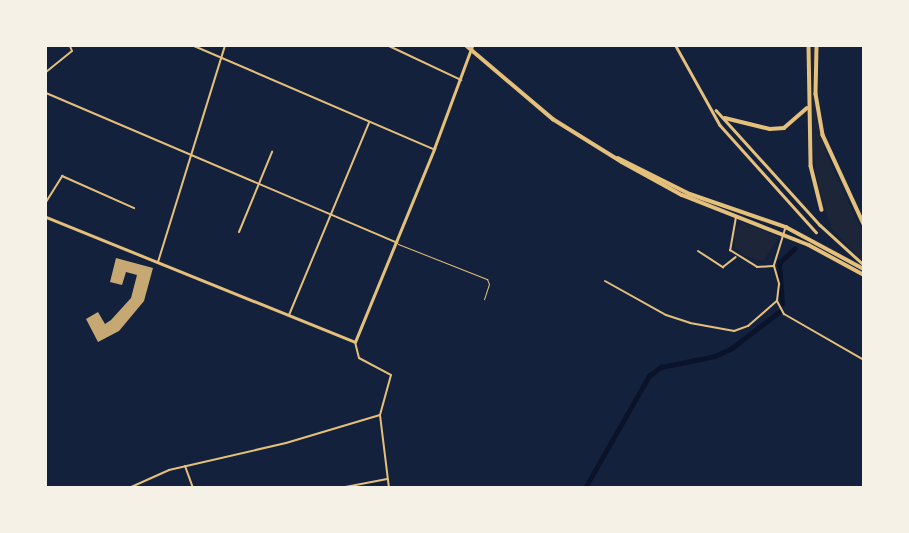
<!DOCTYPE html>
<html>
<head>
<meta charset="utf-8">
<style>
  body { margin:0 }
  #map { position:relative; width:909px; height:533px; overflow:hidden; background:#14213d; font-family:"Exo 2",sans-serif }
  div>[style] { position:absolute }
  .green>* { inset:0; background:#1d2539 }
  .canal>* { height:4.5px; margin:-2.25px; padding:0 2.25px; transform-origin:2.25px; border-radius:2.25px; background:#0b132b }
  .building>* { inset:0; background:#c6a872 }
  .service>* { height:1px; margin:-0.5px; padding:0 0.5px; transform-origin:0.5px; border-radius:0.5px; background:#e5c07b }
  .minor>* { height:2px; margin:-1px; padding:0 1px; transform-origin:1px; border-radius:1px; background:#e5c07b }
  .tertiary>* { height:2.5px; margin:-1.25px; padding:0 1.25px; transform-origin:1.25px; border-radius:1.25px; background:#e5c07b }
  .primary>* { height:3.5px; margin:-1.75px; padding:0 1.75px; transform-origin:1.75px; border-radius:1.75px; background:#e5c07b }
  .trunk>* { height:3.5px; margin:-1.75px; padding:0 1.75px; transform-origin:1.75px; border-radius:1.75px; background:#e5c07b }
  span { translate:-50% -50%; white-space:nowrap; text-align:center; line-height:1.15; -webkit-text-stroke:7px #f6f1e7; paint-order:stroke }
  .frame { position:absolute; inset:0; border:47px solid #f6f1e7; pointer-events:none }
</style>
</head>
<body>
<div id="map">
  <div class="green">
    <i style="clip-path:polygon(811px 46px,815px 46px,815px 101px,819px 129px,827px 156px,863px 234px,863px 262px,832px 229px,818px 187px,811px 129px)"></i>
    <i style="clip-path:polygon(741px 222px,779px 237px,763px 261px,743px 255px,735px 248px,734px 234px)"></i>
  </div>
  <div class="canal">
    <i style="left:782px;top:304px;width:41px;rotate:-94.2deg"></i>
    <i style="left:779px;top:263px;width:21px;rotate:-43deg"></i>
    <i style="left:585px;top:488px;width:129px;rotate:-60.3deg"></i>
    <i style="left:649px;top:376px;width:15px;rotate:-37deg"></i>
    <i style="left:661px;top:367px;width:55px;rotate:-11.5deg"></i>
    <i style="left:715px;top:356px;width:19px;rotate:-25deg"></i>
    <i style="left:732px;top:348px;width:59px;rotate:-37.5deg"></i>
  </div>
  <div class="building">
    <i style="clip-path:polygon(116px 258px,153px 268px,144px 301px,119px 331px,98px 342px,86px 319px,98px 312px,105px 324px,111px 320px,131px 298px,137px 275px,126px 272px,122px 285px,110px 282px)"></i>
  </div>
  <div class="service">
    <i style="left:398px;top:244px;width:96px;rotate:21.5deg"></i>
    <i style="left:487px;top:279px;width:5px;rotate:68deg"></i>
    <i style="left:489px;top:284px;width:16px;rotate:108deg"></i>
  </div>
  <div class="minor">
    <i style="left:194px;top:46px;width:260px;rotate:23.3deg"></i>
    <i style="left:389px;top:46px;width:80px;rotate:25.3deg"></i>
    <i style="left:46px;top:72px;width:33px;rotate:-39deg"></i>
    <i style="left:72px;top:51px;width:5px;rotate:-112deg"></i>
    <i style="left:46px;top:93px;width:382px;rotate:23.1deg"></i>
    <i style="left:46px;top:202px;width:31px;rotate:-58deg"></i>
    <i style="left:62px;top:176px;width:79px;rotate:24deg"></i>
    <i style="left:736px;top:217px;width:34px;rotate:100deg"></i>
    <i style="left:730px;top:250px;width:32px;rotate:32deg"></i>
    <i style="left:757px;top:267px;width:16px;rotate:-4deg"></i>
    <i style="left:785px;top:229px;width:39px;rotate:107deg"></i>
    <i style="left:774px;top:266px;width:19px;rotate:74deg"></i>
    <i style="left:779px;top:284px;width:17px;rotate:97deg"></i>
    <i style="left:777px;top:301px;width:15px;rotate:62deg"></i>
    <i style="left:784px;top:314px;width:92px;rotate:29.9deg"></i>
    <i style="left:239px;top:232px;width:87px;rotate:-67.6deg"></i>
    <i style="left:698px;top:251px;width:30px;rotate:33deg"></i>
    <i style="left:723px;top:267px;width:16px;rotate:-38deg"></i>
    <i style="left:158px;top:262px;width:226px;rotate:-72.8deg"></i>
    <i style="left:605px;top:281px;width:70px;rotate:29.1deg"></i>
    <i style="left:666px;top:315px;width:25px;rotate:18deg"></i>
    <i style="left:690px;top:323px;width:45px;rotate:10.3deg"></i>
    <i style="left:734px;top:331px;width:15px;rotate:-20deg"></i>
    <i style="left:748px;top:326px;width:38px;rotate:-41deg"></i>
    <i style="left:289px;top:315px;width:208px;rotate:-67.4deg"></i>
    <i style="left:355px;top:342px;width:16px;rotate:76deg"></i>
    <i style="left:359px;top:358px;width:36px;rotate:28deg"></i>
    <i style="left:391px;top:375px;width:41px;rotate:105.4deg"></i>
    <i style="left:380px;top:415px;width:74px;rotate:83deg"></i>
    <i style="left:185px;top:466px;width:23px;rotate:70deg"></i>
    <i style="left:129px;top:488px;width:44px;rotate:-24.2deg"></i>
    <i style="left:169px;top:470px;width:120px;rotate:-13deg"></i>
    <i style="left:286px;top:443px;width:98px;rotate:-16.6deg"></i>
    <i style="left:340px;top:488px;width:48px;rotate:-10.8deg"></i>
  </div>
  <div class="tertiary">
    <i style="left:676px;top:46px;width:90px;rotate:60.9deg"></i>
    <i style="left:720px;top:125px;width:144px;rotate:48.1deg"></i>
    <i style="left:716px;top:110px;width:155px;rotate:47.9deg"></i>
    <i style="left:820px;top:225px;width:59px;rotate:42.3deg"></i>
    <i style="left:46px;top:217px;width:333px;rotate:22deg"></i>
    <i style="left:355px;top:342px;width:209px;rotate:-67.7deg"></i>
    <i style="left:434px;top:149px;width:110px;rotate:-69.7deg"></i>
  </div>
  <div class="primary">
    <i style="left:467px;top:46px;width:113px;rotate:40.3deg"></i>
    <i style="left:553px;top:119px;width:81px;rotate:31.9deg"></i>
    <i style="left:622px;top:162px;width:68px;rotate:28.8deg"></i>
    <i style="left:682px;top:195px;width:136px;rotate:21.5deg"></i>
    <i style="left:809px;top:245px;width:63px;rotate:28.6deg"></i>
    <i style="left:618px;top:158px;width:80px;rotate:26.6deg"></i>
    <i style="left:690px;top:194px;width:102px;rotate:19deg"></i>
    <i style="left:786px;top:227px;width:89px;rotate:28.3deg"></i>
  </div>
  <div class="trunk">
    <i style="left:809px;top:46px;width:120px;rotate:89deg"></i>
    <i style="left:811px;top:166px;width:45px;rotate:76deg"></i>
    <i style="left:817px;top:46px;width:48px;rotate:91.2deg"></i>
    <i style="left:816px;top:94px;width:42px;rotate:80.3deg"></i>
    <i style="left:823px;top:135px;width:98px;rotate:65.3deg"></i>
    <i style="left:725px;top:118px;width:46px;rotate:13.7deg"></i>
    <i style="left:770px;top:129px;width:14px;rotate:-4deg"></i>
    <i style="left:784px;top:128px;width:30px;rotate:-41deg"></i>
  </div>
  <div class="frame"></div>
</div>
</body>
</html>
